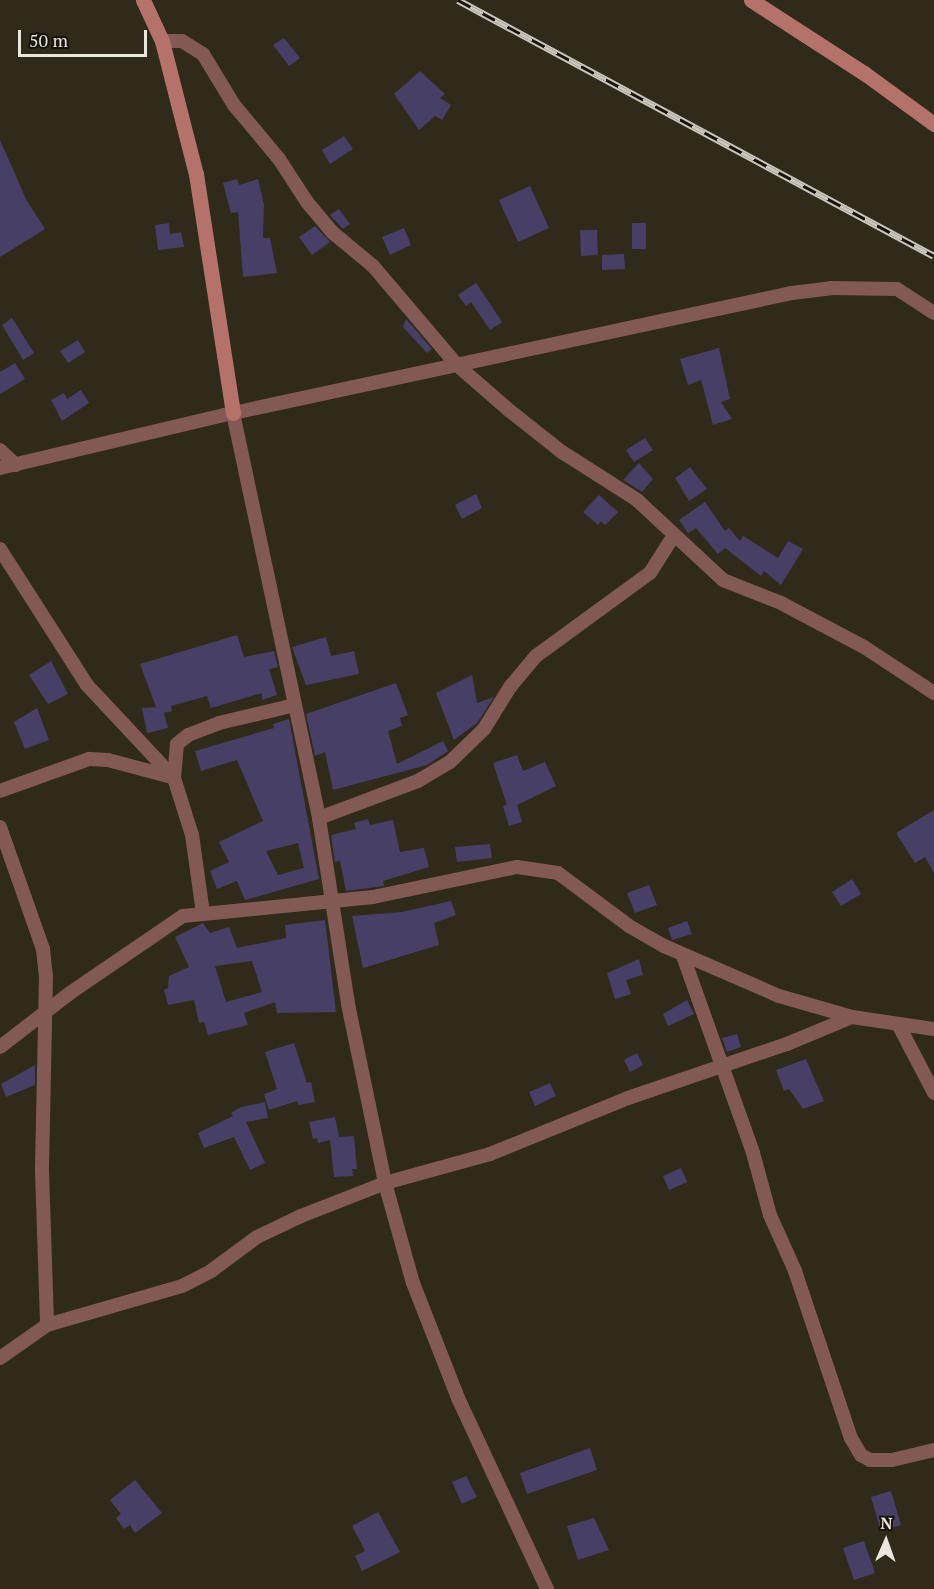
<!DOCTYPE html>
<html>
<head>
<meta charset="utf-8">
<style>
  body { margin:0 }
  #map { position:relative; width:934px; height:1589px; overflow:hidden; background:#302a1b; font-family:"PT Serif",serif }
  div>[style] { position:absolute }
  .building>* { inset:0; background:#473f65 }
  .street>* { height:14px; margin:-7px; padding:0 7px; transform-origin:7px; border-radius:7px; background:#835955 }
  .secondary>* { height:15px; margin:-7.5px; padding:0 7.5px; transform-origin:7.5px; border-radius:7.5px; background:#b4726b }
  .rail>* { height:7px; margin-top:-3.5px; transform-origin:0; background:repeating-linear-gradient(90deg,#15130c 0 14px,#cac6bc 0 28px); box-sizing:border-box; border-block:2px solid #cac6bc }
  span { translate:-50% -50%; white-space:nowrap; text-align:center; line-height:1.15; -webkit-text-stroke:4.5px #15130c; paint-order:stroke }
  .north { position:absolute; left:856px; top:1511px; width:60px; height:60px; -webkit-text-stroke:4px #15130c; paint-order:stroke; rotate:2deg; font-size:16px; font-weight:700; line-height:24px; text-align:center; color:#e9e6dc }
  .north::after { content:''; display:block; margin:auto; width:21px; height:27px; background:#e9e6dc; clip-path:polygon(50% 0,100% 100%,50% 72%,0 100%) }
  .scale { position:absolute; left:18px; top:30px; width:129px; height:27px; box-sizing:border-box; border:3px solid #e9e6dc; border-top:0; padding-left:8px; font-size:18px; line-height:21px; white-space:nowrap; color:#e9e6dc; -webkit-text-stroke:4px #15130c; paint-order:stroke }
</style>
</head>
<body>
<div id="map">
  <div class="building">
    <i style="clip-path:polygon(284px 38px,300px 58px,289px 66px,273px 45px)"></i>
    <i style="clip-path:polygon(420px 71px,445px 94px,440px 98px,451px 105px,442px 120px,435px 116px,419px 130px,394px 94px)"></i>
    <i style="clip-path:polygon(344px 136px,353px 149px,330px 164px,322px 150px)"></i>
    <i style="clip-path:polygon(0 140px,27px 201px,45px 229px,0 257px)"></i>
    <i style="clip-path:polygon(237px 179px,239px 185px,258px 179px,264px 205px,263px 238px,270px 238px,277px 273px,243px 277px,238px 212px,231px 213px,223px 183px)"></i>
    <i style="clip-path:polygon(530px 186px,549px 228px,518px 242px,499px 200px)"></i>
    <i style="clip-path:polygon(339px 209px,350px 224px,343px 229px,330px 215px)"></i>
    <i style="clip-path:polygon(169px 223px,170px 234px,181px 232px,184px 247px,158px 250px,155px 225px)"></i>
    <i style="clip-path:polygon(632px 223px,646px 223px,646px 249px,632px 249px)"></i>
    <i style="clip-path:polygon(315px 226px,330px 242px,312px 255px,299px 237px)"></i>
    <i style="clip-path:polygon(404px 228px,411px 245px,390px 255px,382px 237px)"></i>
    <i style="clip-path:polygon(580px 230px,597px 230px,598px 255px,581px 256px)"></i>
    <i style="clip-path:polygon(624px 254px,625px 269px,602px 270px,602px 255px)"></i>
    <i style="clip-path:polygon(476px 283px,502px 322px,490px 330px,471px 302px,466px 306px,458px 295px)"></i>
    <i style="clip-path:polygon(12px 318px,34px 353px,23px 360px,2px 325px)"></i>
    <i style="clip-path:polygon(406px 319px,432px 349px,427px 353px,403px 327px)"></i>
    <i style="clip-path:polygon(78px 340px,85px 352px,68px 363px,60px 351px)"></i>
    <i style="clip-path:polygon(719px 348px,730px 399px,721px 402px,732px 419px,713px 425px,701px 380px,688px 385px,680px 359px)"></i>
    <i style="clip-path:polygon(15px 363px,25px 379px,0 394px,0 372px)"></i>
    <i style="clip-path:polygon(81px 390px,89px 403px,62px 421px,51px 400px,64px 393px,67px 399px)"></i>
    <i style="clip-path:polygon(645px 438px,653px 450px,634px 462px,626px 450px)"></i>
    <i style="clip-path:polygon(639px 463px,653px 479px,642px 492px,623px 480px)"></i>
    <i style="clip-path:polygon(690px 467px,707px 489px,689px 501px,675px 478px)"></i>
    <i style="clip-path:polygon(476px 494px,482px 508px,462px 519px,455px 505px)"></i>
    <i style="clip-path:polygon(599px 495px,618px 512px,605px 525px,601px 521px,598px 525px,583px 512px)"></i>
    <i style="clip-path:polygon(705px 502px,725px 531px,729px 528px,740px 541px,743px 536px,778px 558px,788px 541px,803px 549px,781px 585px,764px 571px,761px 576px,725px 548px,718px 554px,696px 528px,688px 533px,679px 520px)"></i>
    <i style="clip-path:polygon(237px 635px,244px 657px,274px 651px,278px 667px,269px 669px,277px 695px,262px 700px,262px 693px,211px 708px,207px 696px,171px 706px,172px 711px,164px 713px,168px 728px,147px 733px,142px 708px,156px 707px,140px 664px)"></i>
    <i style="clip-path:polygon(326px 637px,331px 656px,354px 651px,359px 674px,306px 685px,292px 647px)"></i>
    <i style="clip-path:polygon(51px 661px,68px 694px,48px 704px,29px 675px)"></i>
    <i style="clip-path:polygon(472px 675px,477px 703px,494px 697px,477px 723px,454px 740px,436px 693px)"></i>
    <i style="clip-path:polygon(396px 683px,408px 715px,400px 718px,402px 726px,388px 731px,397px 764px,443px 741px,448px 751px,427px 765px,333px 790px,325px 752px,315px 756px,306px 714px)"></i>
    <i style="clip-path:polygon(37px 708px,49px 740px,25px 749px,14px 722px)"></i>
    <i style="clip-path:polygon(evenodd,289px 719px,319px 879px,245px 900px,237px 881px,217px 889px,210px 871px,229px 862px,219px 842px,263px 821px,237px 760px,201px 771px,195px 751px,274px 728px,273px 724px,289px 719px,298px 843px,304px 868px,278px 875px,266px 851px,298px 843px)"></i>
    <i style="clip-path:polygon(517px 755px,523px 771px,545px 762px,556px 786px,517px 805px,522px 822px,509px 826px,503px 806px,507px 805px,493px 763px)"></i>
    <i style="clip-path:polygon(934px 810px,934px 873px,925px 857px,915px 863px,896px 833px)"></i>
    <i style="clip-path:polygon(368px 819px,370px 825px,393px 820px,400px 852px,424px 848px,429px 867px,383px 881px,384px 886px,346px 891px,340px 861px,335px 862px,336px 870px,331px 835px,356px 829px,354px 823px)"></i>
    <i style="clip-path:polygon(490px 844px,492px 858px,457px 862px,455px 847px)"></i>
    <i style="clip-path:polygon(852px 879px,861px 894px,841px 906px,832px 892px)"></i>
    <i style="clip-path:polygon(649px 885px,657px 905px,635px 913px,627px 893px)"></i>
    <i style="clip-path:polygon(451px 901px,456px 915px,434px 923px,439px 945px,363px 968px,352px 916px,402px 912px)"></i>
    <i style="clip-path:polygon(evenodd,325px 920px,336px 1012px,277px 1013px,275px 1002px,244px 1013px,248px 1025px,208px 1035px,204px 1022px,199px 1023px,194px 1000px,168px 1005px,164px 990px,168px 988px,169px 976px,189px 967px,175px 937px,203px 923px,210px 933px,229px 927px,237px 948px,286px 938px,285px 925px,325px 920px,252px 961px,262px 992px,226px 1002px,215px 966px,252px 961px)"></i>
    <i style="clip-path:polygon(687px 921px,692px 934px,672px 940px,668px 928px)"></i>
    <i style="clip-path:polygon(639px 959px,643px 975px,626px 980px,631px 994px,615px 999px,607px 973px)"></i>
    <i style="clip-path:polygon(687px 1000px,694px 1014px,668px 1026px,663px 1014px)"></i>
    <i style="clip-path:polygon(737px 1034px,741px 1047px,727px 1052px,722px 1038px)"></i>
    <i style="clip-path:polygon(294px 1043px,307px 1083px,311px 1082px,315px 1102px,298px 1105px,297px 1101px,269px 1110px,264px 1094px,277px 1089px,265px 1052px)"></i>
    <i style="clip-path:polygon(637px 1053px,643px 1065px,630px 1072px,624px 1060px)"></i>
    <i style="clip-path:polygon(806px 1059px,824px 1101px,803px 1109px,789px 1089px,784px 1091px,776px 1070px)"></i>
    <i style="clip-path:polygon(35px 1065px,35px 1085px,6px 1097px,1px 1084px)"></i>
    <i style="clip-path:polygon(550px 1083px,556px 1096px,535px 1106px,529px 1092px)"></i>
    <i style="clip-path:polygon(265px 1102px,268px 1118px,246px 1122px,265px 1163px,250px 1170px,234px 1137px,204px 1148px,198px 1133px,233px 1116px,231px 1113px,241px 1107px)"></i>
    <i style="clip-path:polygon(335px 1117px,339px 1137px,354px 1136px,357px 1169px,352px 1169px,353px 1176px,334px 1177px,330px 1140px,318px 1143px,317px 1138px,313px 1139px,309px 1122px)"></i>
    <i style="clip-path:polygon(681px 1168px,687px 1182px,669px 1190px,663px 1176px)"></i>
    <i style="clip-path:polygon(590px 1448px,597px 1470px,527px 1494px,520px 1473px)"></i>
    <i style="clip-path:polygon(466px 1476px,477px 1497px,462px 1504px,452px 1482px)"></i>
    <i style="clip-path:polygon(135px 1480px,162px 1513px,135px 1533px,130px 1525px,124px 1529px,116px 1518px,121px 1514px,110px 1500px)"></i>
    <i style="clip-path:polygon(891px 1491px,901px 1525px,881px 1531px,871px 1497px)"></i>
    <i style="clip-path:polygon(378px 1512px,400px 1552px,362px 1571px,355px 1556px,365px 1551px,352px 1526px)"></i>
    <i style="clip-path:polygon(594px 1518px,609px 1550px,578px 1560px,567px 1526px)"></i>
    <i style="clip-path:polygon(864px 1541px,875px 1573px,854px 1580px,843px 1548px)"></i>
  </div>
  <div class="street">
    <i style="left:162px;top:41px;width:20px"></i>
    <i style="left:182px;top:41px;width:25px;rotate:32deg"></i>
    <i style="left:203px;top:54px;width:60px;rotate:58.7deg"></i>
    <i style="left:234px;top:105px;width:70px;rotate:50.2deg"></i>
    <i style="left:279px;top:159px;width:51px;rotate:56.9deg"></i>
    <i style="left:307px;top:202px;width:39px;rotate:50deg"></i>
    <i style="left:332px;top:232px;width:53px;rotate:39.7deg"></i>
    <i style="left:373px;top:266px;width:130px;rotate:49.7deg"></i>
    <i style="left:457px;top:365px;width:70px;rotate:41deg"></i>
    <i style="left:510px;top:411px;width:66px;rotate:38.3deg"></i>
    <i style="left:562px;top:452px;width:89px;rotate:32.6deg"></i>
    <i style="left:637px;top:500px;width:117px;rotate:42.9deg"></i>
    <i style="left:723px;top:580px;width:62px;rotate:21.6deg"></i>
    <i style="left:781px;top:603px;width:94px;rotate:27.9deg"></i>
    <i style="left:864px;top:647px;width:84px;rotate:33.3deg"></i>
    <i style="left:233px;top:413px;width:414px;rotate:78deg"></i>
    <i style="left:319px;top:818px;width:188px;rotate:81.1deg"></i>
    <i style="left:348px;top:1004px;width:183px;rotate:78.3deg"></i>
    <i style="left:385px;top:1183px;width:104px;rotate:74.4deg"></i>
    <i style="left:413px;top:1283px;width:123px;rotate:68.6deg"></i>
    <i style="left:458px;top:1398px;width:211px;rotate:65deg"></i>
    <i style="left:0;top:450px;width:22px;rotate:43deg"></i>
    <i style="left:0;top:468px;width:239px;rotate:-13.3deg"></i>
    <i style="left:233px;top:413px;width:572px;rotate:-12.12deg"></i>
    <i style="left:792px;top:293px;width:39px;rotate:-7deg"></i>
    <i style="left:831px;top:288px;width:66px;rotate:0.9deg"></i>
    <i style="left:897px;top:289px;width:44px;rotate:33deg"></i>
    <i style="left:0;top:549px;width:161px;rotate:57.4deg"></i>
    <i style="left:87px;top:685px;width:127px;rotate:46.9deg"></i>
    <i style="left:0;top:791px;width:95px;rotate:-19.8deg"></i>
    <i style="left:89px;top:759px;width:19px;rotate:3deg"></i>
    <i style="left:108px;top:760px;width:66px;rotate:14.9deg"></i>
    <i style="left:319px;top:818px;width:106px;rotate:-20.5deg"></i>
    <i style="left:418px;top:781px;width:37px;rotate:-31deg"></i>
    <i style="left:450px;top:762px;width:47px;rotate:-44.1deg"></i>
    <i style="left:484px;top:729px;width:49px;rotate:-58.2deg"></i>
    <i style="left:510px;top:687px;width:40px;rotate:-50deg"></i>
    <i style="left:536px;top:656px;width:141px;rotate:-36.1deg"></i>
    <i style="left:650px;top:573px;width:45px;rotate:-57.7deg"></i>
    <i style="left:0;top:827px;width:129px;rotate:70.6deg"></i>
    <i style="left:43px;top:949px;width:27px;rotate:84deg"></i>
    <i style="left:46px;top:976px;width:195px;rotate:91.2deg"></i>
    <i style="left:42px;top:1171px;width:154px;rotate:88.1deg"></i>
    <i style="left:203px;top:913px;width:79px;rotate:-98deg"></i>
    <i style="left:192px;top:835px;width:60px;rotate:-107.5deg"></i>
    <i style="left:174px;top:778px;width:34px;rotate:-85deg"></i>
    <i style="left:177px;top:744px;width:14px;rotate:-39deg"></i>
    <i style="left:188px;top:735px;width:33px;rotate:-21deg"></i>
    <i style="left:219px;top:723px;width:78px;rotate:-13.3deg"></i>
    <i style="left:683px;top:956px;width:209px;rotate:70.4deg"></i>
    <i style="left:753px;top:1153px;width:64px;rotate:74.7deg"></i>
    <i style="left:770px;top:1215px;width:61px;rotate:65.9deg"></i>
    <i style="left:795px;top:1271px;width:176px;rotate:71.5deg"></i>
    <i style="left:851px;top:1438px;width:20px;rotate:60deg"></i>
    <i style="left:861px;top:1455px;width:10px;rotate:29deg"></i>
    <i style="left:870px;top:1460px;width:22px"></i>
    <i style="left:892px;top:1460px;width:43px;rotate:-13.4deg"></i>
    <i style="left:898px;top:1024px;width:78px;rotate:62.4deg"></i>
    <i style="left:0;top:1047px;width:88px;rotate:-37.6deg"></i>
    <i style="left:70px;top:993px;width:137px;rotate:-34.3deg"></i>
    <i style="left:183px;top:916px;width:191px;rotate:-5.7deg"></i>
    <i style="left:373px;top:897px;width:147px;rotate:-11.8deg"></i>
    <i style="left:517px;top:867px;width:41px;rotate:8.3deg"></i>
    <i style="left:558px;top:873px;width:89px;rotate:36.7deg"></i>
    <i style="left:629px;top:926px;width:40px;rotate:29.7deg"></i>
    <i style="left:664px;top:946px;width:125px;rotate:23.5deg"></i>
    <i style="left:779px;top:996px;width:76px;rotate:16deg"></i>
    <i style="left:852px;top:1017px;width:83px;rotate:8.3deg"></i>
    <i style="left:0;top:1358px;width:57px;rotate:-35.1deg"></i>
    <i style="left:47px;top:1325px;width:141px;rotate:-16.1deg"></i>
    <i style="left:182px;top:1286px;width:33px;rotate:-27deg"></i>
    <i style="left:211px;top:1271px;width:57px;rotate:-36.5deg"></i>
    <i style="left:257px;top:1237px;width:49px;rotate:-25.5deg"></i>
    <i style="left:301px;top:1216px;width:90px;rotate:-21.4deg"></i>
    <i style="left:385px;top:1183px;width:109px;rotate:-15.4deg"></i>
    <i style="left:490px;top:1154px;width:149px;rotate:-22.1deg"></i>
    <i style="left:628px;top:1098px;width:168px;rotate:-18.8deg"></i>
    <i style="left:787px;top:1044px;width:70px;rotate:-22.6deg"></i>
  </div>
  <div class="secondary">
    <i style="left:143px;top:0;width:45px;rotate:65.1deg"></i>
    <i style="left:162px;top:41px;width:137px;rotate:75.7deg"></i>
    <i style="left:196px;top:174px;width:242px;rotate:81.2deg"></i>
    <i style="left:751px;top:0;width:135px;rotate:32.9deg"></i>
    <i style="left:864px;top:73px;width:87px;rotate:36.1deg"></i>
  </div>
  <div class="rail">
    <i style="left:458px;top:0;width:540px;rotate:28.27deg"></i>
  </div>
  <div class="north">N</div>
  <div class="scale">50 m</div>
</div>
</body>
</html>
